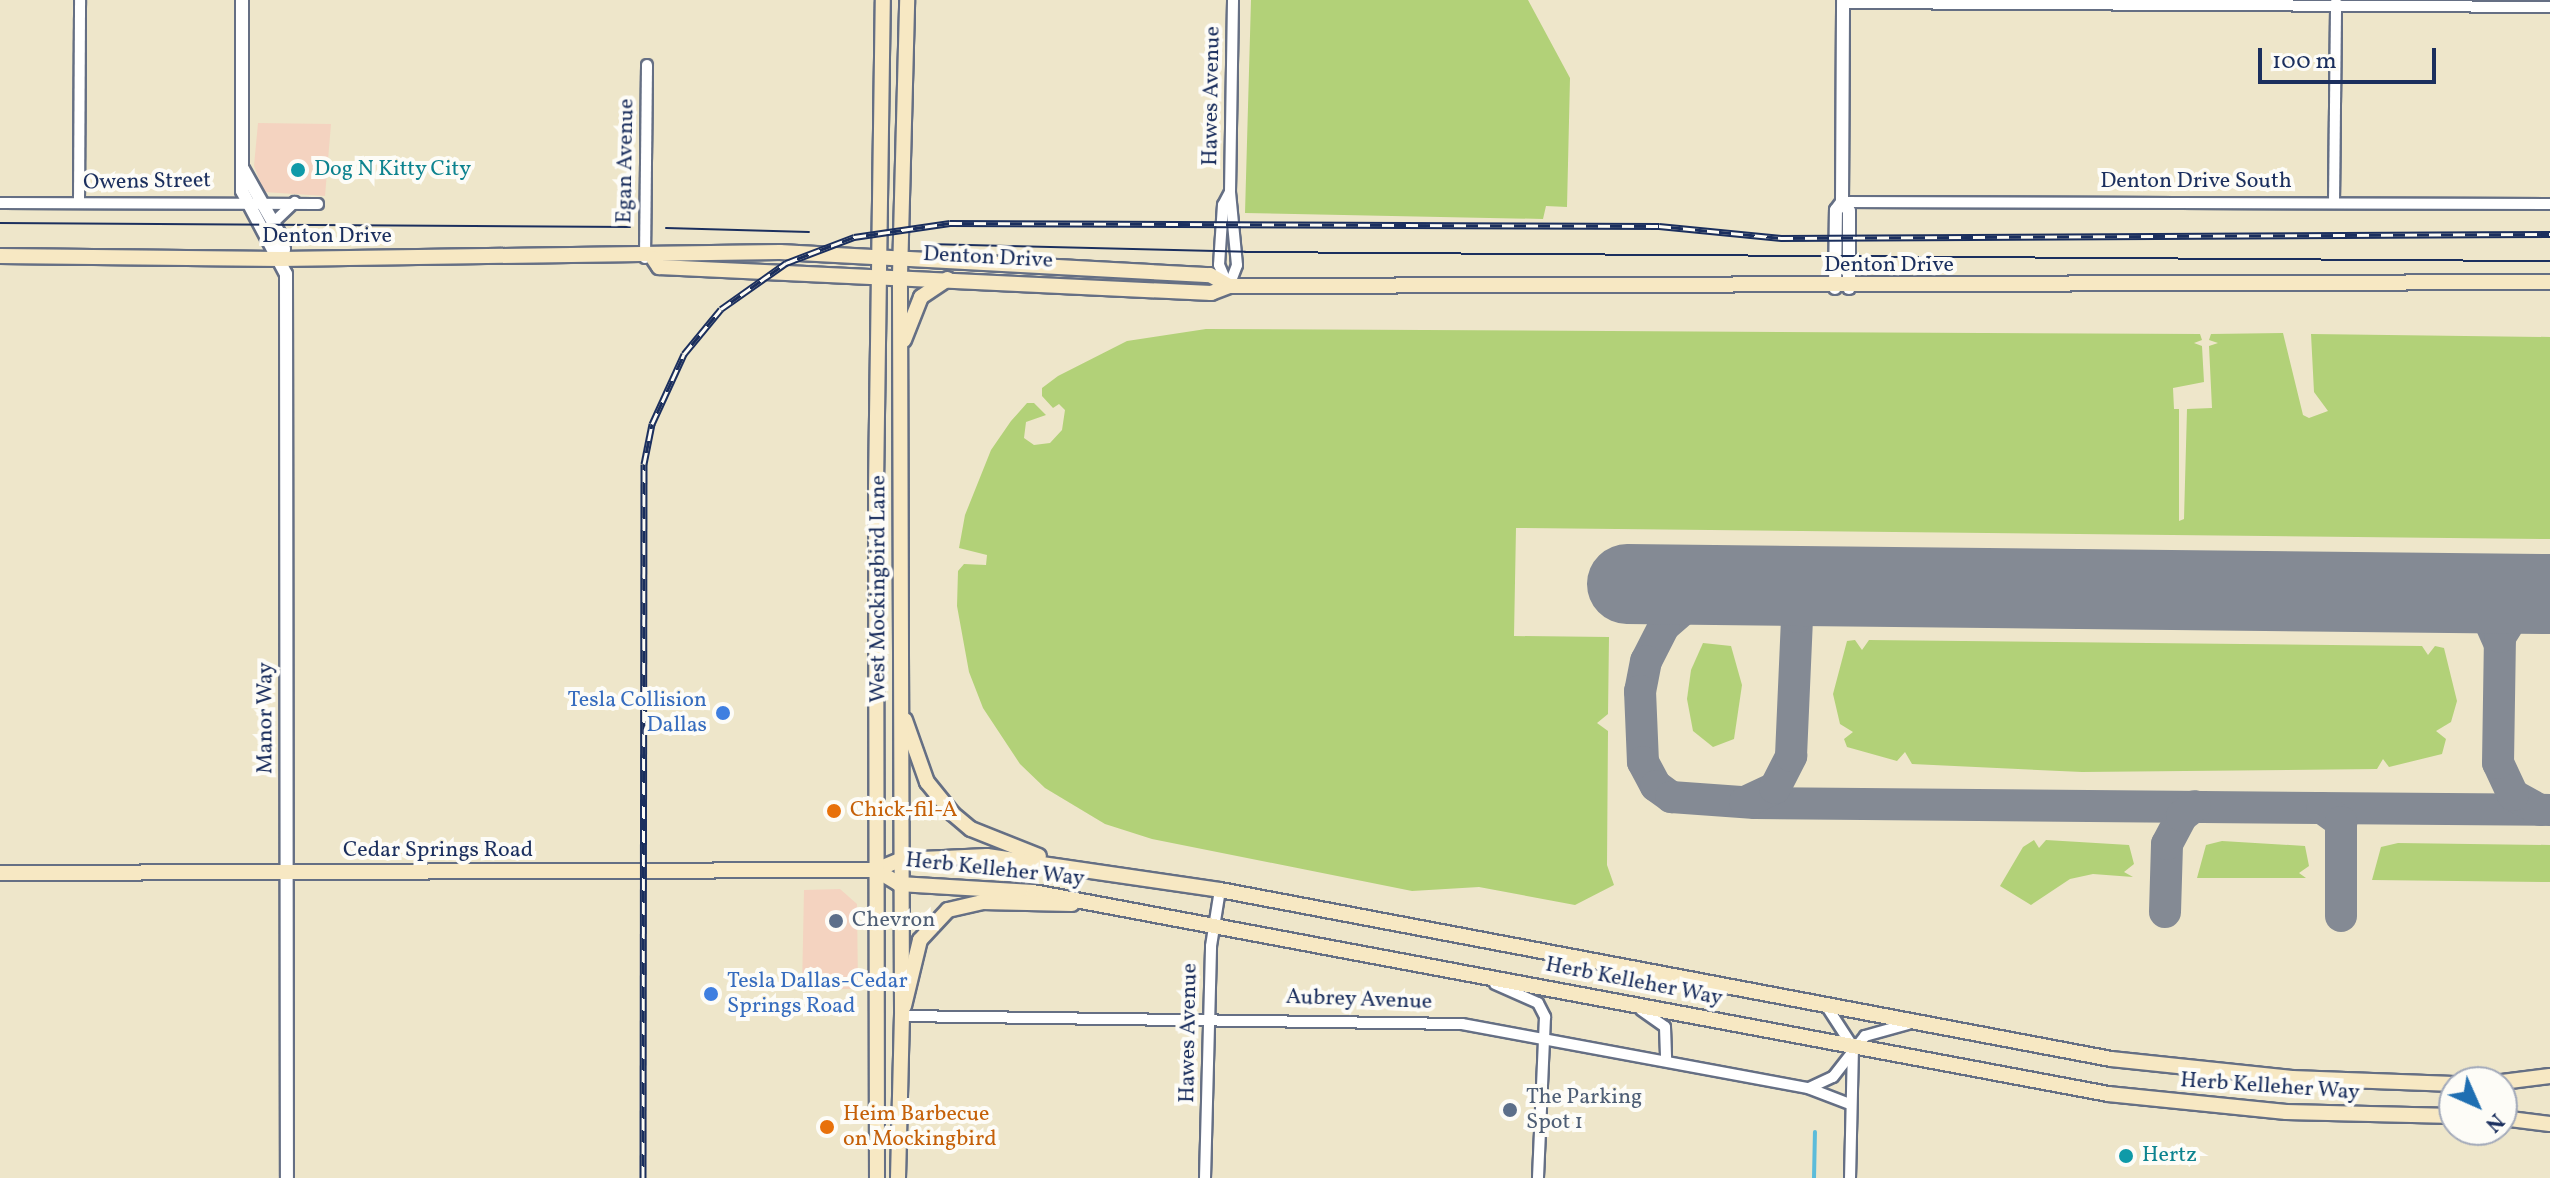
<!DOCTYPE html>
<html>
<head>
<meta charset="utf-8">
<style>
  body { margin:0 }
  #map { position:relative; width:2550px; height:1178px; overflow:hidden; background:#eee6ca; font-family:Vollkorn,serif }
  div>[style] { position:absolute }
  .built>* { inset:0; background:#f4d3c0 }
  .green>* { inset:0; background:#b2d178 }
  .stream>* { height:4px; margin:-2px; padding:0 2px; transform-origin:2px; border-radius:2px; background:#5cbcda }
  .taxiway>* { height:32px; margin:-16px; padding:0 16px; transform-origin:16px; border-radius:16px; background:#848a94 }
  .runway>* { height:80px; margin:-40px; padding:0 40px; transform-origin:40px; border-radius:40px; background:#848a94 }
  .roads { filter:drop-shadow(2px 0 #656f84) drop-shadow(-2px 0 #656f84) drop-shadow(0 2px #656f84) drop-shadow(0 -2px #656f84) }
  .minor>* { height:10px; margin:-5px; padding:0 5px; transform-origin:5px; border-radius:5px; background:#fff }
  .tertiary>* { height:12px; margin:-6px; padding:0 6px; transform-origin:6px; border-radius:6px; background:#fff }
  .secondary>* { height:14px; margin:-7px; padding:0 7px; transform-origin:7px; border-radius:7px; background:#f7e8c3 }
  .tram>* { height:2px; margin:-1px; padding:0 1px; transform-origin:1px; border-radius:1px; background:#1b2f5e }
  .rail>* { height:7px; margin-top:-3.5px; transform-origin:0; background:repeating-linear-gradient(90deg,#fdfcf7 0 12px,#1b2f5e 0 24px); box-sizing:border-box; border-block:2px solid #1b2f5e }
  .dots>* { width:22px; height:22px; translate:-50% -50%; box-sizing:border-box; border:4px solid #fdfcf7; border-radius:50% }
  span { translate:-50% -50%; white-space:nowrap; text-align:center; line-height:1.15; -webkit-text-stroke:8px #fdfcf7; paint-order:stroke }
  .street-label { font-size:22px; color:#1b2f5e }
  .culture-label { font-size:22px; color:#0d838f }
  .left { translate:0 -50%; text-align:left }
  .shop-label { font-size:22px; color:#366cbe }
  .right { translate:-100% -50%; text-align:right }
  .food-label { font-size:22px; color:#c56008 }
  .service-label { font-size:22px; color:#4e5e75 }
  .north { position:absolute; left:2438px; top:1066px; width:80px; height:80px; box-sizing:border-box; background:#fdfcf7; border:2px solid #a3aaba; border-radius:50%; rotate:135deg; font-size:22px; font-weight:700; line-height:32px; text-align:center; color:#1b2f5e }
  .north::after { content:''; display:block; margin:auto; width:28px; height:36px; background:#1f6fb2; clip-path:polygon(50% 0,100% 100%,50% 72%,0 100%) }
  .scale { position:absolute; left:2258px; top:48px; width:178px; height:36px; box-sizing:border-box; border:4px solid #1b2f5e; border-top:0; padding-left:10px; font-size:24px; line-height:28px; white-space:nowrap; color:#1b2f5e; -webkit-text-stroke:6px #fdfcf7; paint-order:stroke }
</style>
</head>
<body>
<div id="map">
  <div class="built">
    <i style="clip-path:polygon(258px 123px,331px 124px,325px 196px,264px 192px,254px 166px)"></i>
    <i style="clip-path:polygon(840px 889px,857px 904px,858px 989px,802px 989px,804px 890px)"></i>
  </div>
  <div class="green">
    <i style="clip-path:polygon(1251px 0,1528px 0,1570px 78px,1567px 207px,1546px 206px,1543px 219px,1245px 213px)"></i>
    <i style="clip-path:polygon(1206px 329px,2200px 334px,2202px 340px,2194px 343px,2202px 346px,2204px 382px,2173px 388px,2174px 409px,2179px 409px,2179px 521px,2184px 519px,2187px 409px,2212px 408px,2209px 346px,2218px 343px,2209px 340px,2211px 334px,2283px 333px,2303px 415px,2309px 418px,2328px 411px,2314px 392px,2311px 334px,2550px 337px,2550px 539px,1516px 528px,1514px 636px,1609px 637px,1608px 714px,1597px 723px,1608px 731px,1607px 865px,1614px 885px,1575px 905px,1479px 887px,1412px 891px,1152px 839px,1105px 824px,1045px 788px,1020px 764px,983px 708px,969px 672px,957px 606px,958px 571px,964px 564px,986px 565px,987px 555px,959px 548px,965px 515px,991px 450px,1011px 421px,1027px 403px,1034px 403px,1046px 415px,1026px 422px,1024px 438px,1034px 445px,1050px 443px,1062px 430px,1065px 410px,1059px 404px,1053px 408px,1042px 396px,1042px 388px,1058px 376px,1127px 341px)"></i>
    <i style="clip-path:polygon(1855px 640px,1862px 650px,1869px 640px,2422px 646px,2428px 655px,2435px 646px,2444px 648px,2457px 701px,2451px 722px,2436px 731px,2446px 739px,2442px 754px,2389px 767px,2383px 759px,2377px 769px,2082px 772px,1912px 764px,1905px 752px,1897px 761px,1847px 747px,1844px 739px,1853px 732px,1840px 724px,1833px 694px,1847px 641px)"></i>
    <i style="clip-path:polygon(1703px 643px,1731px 646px,1742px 685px,1734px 739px,1713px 747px,1693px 731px,1687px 699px,1691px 670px)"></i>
    <i style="clip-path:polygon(2034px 840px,2039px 848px,2046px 840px,2129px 845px,2134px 864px,2124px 872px,2133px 877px,2093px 874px,2070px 879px,2031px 905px,2000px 886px,2023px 847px)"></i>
    <i style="clip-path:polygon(2222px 841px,2305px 846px,2309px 866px,2299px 873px,2306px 878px,2197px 878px,2206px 845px)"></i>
    <i style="clip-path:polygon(2398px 843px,2550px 845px,2550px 882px,2372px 880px,2381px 847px)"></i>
  </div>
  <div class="stream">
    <i style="left:1814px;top:1178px;width:46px;rotate:-88.8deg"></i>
  </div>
  <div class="taxiway">
    <i style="left:1735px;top:585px;width:54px;rotate:155.8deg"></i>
    <i style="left:1686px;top:607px;width:29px;rotate:139deg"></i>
    <i style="left:1664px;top:626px;width:39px;rotate:117deg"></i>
    <i style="left:1646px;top:661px;width:31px;rotate:101deg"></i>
    <i style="left:1640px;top:691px;width:71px;rotate:87.6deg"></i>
    <i style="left:1643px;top:762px;width:27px;rotate:62deg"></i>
    <i style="left:1656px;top:786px;width:19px;rotate:36deg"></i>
    <i style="left:1671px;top:797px;width:84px;rotate:4.1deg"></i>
    <i style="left:1755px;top:803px;width:795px;rotate:0.5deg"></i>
    <i style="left:2451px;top:593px;width:38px;rotate:28deg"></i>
    <i style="left:2485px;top:611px;width:35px;rotate:66deg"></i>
    <i style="left:1745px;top:802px;width:33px;rotate:-25deg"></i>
    <i style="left:1775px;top:788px;width:36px;rotate:-63deg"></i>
    <i style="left:1791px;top:756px;width:139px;rotate:-87.5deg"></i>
    <i style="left:1797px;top:617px;width:20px;rotate:-53deg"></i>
    <i style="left:1809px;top:601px;width:46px;rotate:-18.8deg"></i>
    <i style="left:2322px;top:808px;width:24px;rotate:36deg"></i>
    <i style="left:2341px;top:822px;width:94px;rotate:90deg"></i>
    <i style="left:2540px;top:810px;width:31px;rotate:-151deg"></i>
    <i style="left:2513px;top:795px;width:35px;rotate:-115deg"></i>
    <i style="left:2498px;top:763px;width:126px;rotate:-89.1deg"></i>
    <i style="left:2500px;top:637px;width:34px;rotate:-58deg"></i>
    <i style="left:2518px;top:608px;width:27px;rotate:-31deg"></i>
    <i style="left:2165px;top:912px;width:68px;rotate:-88.3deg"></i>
    <i style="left:2167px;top:844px;width:32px;rotate:-62deg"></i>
    <i style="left:2182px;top:816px;width:16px;rotate:-38deg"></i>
  </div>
  <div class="runway">
    <i style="left:1627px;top:584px;width:923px;rotate:0.62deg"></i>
  </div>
  <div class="roads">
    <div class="minor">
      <i style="left:1843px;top:3px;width:707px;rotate:0.32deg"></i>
      <i style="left:1842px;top:202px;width:708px;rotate:0.16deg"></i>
      <i style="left:2334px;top:202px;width:200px;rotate:-89.4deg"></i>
      <i style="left:0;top:203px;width:318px;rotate:0.2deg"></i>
      <i style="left:79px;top:203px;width:203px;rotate:-89.7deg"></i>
      <i style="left:274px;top:222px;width:29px;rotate:-44deg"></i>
      <i style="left:645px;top:258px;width:193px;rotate:-89.4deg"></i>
      <i style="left:1228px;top:286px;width:23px;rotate:-113deg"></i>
      <i style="left:1219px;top:265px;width:60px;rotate:-86.2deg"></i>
      <i style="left:1223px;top:205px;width:15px;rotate:-62deg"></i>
      <i style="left:1229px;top:286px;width:22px;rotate:-69deg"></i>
      <i style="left:1237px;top:265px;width:73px;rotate:-95.5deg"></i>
      <i style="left:1230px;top:192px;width:192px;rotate:-89.1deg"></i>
      <i style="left:1495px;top:984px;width:47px;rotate:23.8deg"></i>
      <i style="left:1538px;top:1003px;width:16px;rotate:63deg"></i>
      <i style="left:1545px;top:1017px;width:161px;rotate:92.5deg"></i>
      <i style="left:1827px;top:1007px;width:48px;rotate:57deg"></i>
      <i style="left:1853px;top:1047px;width:131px;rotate:91.3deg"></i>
      <i style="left:1641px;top:1010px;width:29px;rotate:35deg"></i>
      <i style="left:1665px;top:1027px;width:34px;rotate:88deg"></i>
      <i style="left:902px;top:1016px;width:560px;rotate:0.82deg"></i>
      <i style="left:1462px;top:1024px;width:352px;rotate:10.5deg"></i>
      <i style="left:1808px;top:1088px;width:45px;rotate:20.9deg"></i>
      <i style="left:1809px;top:1088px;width:26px;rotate:-25deg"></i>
      <i style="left:1833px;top:1077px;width:52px;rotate:-52deg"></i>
      <i style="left:1865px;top:1036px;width:45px;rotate:-15.6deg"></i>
      <i style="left:1205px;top:1178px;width:232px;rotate:-88.5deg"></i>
      <i style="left:1211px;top:946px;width:57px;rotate:-80.9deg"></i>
    </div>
    <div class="tertiary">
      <i style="left:242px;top:0;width:191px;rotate:90deg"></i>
      <i style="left:242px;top:191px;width:94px;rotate:62.1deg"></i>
      <i style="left:286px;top:274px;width:904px;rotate:89.94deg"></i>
      <i style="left:243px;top:169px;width:73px;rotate:60.6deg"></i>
      <i style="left:279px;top:233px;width:17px;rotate:73deg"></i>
      <i style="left:284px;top:249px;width:11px;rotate:112deg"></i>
      <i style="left:1842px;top:202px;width:11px;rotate:52deg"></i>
      <i style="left:1849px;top:211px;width:77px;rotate:90deg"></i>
      <i style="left:1835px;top:288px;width:78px;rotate:-89.3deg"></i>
      <i style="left:1836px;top:210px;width:10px;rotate:-53deg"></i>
      <i style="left:1842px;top:202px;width:202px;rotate:-89.7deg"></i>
    </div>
    <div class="secondary">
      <i style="left:0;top:256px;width:280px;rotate:0.6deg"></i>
      <i style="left:280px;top:259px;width:500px;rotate:-0.8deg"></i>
      <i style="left:780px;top:252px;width:431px;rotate:3.1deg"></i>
      <i style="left:1210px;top:275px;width:22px;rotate:30deg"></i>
      <i style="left:653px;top:258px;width:11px;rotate:56deg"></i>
      <i style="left:659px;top:267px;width:553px;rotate:2.7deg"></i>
      <i style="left:1211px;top:293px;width:19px;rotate:-21deg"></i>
      <i style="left:1229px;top:286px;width:1321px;rotate:-0.17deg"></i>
      <i style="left:904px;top:340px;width:46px;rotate:-68.4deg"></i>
      <i style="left:921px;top:297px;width:32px;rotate:-34deg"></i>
      <i style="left:905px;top:720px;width:66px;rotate:70.5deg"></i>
      <i style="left:927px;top:782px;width:41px;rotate:50.9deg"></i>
      <i style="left:953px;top:814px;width:23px;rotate:40deg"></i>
      <i style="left:971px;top:829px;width:73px;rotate:21.7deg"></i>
      <i style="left:876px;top:870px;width:27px;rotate:31deg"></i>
      <i style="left:899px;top:884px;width:134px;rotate:3.4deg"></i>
      <i style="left:1033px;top:892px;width:1094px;rotate:10.64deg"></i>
      <i style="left:2108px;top:1094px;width:179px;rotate:5.8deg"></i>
      <i style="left:2286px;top:1112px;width:168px;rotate:1.4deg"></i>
      <i style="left:0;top:873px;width:876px;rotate:-0.2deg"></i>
      <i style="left:876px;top:870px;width:26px;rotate:-23deg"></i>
      <i style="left:900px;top:860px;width:87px;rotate:-2.6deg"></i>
      <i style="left:987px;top:856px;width:235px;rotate:8.3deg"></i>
      <i style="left:1220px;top:890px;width:907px;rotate:10.74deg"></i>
      <i style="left:2111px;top:1059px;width:182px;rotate:6deg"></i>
      <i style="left:2292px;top:1078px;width:162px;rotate:2.1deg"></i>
      <i style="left:904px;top:1006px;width:68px;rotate:-76.4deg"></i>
      <i style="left:920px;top:940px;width:41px;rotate:-47deg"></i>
      <i style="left:948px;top:910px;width:35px;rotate:-13deg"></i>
      <i style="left:982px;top:902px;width:90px;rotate:1.3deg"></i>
      <i style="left:2502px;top:1082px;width:48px;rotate:-7.1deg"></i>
      <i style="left:2502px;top:1118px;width:48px;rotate:7.1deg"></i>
      <i style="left:877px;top:1178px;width:691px;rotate:-90.08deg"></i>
      <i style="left:876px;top:487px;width:487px;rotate:-89.2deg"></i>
      <i style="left:898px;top:1178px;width:168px;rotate:-88.6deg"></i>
      <i style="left:902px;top:1010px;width:735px;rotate:-90.16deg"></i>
      <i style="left:900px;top:275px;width:275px;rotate:-88.5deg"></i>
    </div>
  </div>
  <div class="tram">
    <i style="left:0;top:223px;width:630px;rotate:0.36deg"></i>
    <i style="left:666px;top:228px;width:143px;rotate:1.6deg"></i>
    <i style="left:928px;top:244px;width:317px;rotate:1.4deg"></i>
    <i style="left:1245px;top:252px;width:1305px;rotate:0.4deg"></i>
  </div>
  <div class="rail">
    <i style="left:643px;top:1178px;width:714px;rotate:-89.92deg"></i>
    <i style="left:644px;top:464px;width:41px;rotate:-78.7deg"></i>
    <i style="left:652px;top:424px;width:77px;rotate:-65.4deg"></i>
    <i style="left:684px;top:354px;width:58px;rotate:-50.6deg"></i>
    <i style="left:721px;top:309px;width:80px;rotate:-35.3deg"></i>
    <i style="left:786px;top:263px;width:73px;rotate:-20.9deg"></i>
    <i style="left:854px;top:237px;width:97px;rotate:-8.3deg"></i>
    <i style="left:950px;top:223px;width:709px;rotate:0.24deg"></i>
    <i style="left:1659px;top:226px;width:123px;rotate:5.6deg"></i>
    <i style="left:1781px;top:238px;width:769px;rotate:-0.3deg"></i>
  </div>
  <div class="dots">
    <i style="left:298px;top:170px;background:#0f9aa8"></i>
    <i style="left:723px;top:713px;background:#3f7fe0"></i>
    <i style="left:834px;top:811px;background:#e8710a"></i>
    <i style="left:836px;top:921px;background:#5c6f8a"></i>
    <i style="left:711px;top:994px;background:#3f7fe0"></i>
    <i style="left:1510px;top:1110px;background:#5c6f8a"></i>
    <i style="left:827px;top:1127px;background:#e8710a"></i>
    <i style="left:2126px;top:1156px;background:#0f9aa8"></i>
  </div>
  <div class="street-label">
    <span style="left:1212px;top:96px;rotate:-89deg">Hawes Avenue</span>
    <span style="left:626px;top:161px;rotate:-89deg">Egan Avenue</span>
    <span style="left:147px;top:182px;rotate:-1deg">Owens Street</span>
    <span style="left:2196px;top:182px">Denton Drive South</span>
    <span style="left:327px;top:237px">Denton Drive</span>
    <span style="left:988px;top:258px;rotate:3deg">Denton Drive</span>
    <span style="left:1889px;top:266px">Denton Drive</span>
    <span style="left:879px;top:589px;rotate:-90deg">West Mockingbird Lane</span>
    <span style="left:266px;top:718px;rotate:-90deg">Manor Way</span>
    <span style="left:438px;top:851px">Cedar Springs Road</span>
    <span style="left:995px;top:870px;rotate:6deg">Herb Kelleher Way</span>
    <span style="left:1634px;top:982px;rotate:11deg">Herb Kelleher Way</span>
    <span style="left:1359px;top:1000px;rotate:2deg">Aubrey Avenue</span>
    <span style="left:1189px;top:1033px;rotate:-89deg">Hawes Avenue</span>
    <span style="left:2270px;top:1087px;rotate:4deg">Herb Kelleher Way</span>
  </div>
  <div class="culture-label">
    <span class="left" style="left:314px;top:170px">Dog N Kitty City</span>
    <span class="left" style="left:2142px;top:1156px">Hertz</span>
  </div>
  <div class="shop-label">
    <span class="right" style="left:707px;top:713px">Tesla Collision<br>Dallas</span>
    <span class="left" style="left:727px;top:994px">Tesla Dallas-Cedar<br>Springs Road</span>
  </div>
  <div class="food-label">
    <span class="left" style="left:850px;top:811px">Chick-fil-A</span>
    <span class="left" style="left:843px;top:1127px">Heim Barbecue<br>on Mockingbird</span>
  </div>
  <div class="service-label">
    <span class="left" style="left:852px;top:921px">Chevron</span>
    <span class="left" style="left:1526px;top:1110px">The Parking<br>Spot 1</span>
  </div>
  <div class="north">N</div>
  <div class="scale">100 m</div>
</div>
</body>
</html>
